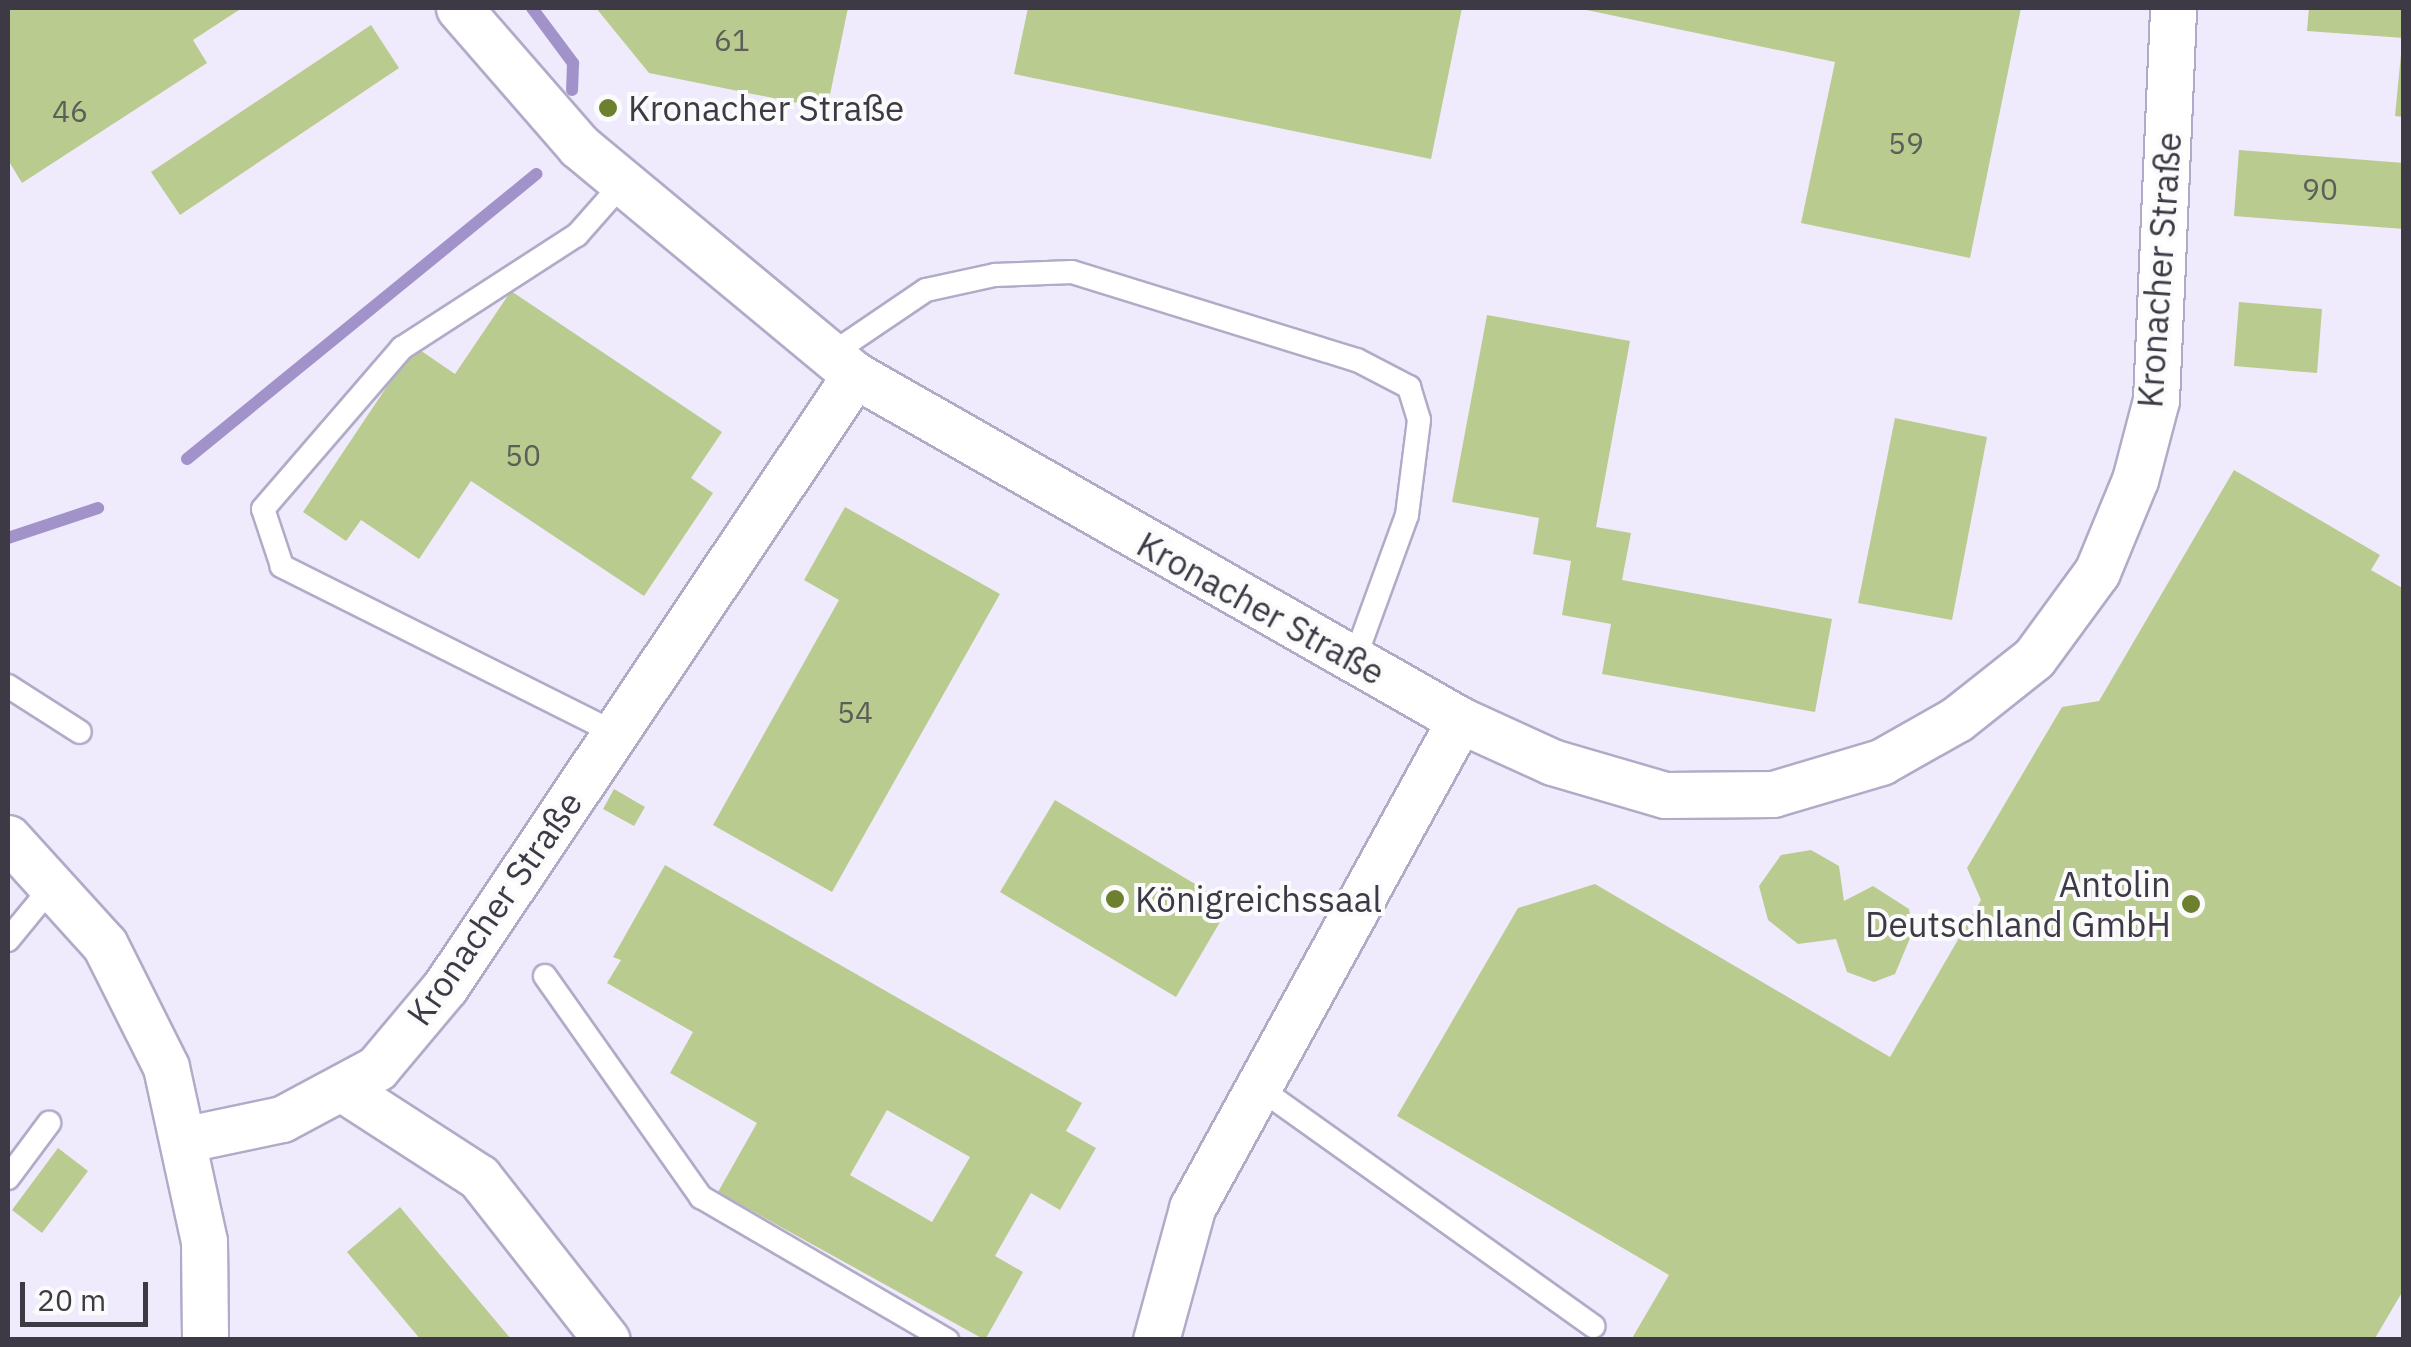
<!DOCTYPE html>
<html>
<head>
<meta charset="utf-8">
<style>
  body { margin:0 }
  #map { position:relative; width:2411px; height:1347px; overflow:hidden; background:#efebfd; font-family:"IBM Plex Sans",sans-serif }
  div>[style] { position:absolute }
  .stream>* { height:12px; margin:-6px; padding:0 6px; transform-origin:6px; border-radius:6px; background:#a192ca }
  .building>* { inset:0; background:#bacb8f }
  .roads { filter:drop-shadow(2px 0 #b2abc8) drop-shadow(-2px 0 #b2abc8) drop-shadow(0 2px #b2abc8) drop-shadow(0 -2px #b2abc8) }
  .lane>* { height:22px; margin:-11px; padding:0 11px; transform-origin:11px; border-radius:11px; background:#fff }
  .street>* { height:45px; margin:-22.5px; padding:0 22.5px; transform-origin:22.5px; border-radius:22.5px; background:#fff }
  .dots>* { width:28px; height:28px; translate:-50% -50%; box-sizing:border-box; border:5px solid #fbfbfb; border-radius:50% }
  span { translate:-50% -50%; white-space:nowrap; text-align:center; line-height:1.15; -webkit-text-stroke:8px #fbfbfb; paint-order:stroke }
  .number-label { font-size:30px; color:#5c5e58 }
  .number-label span { -webkit-text-stroke-width:0 }
  .poi-label { font-size:35px; color:#3d3a46 }
  .left { translate:0 -50%; text-align:left }
  .right { translate:-100% -50%; text-align:right }
  .street-label { font-size:35px; color:#3d3a46 }
  .frame { position:absolute; inset:0; border:10px solid #3d3a46; pointer-events:none }
  .scale { position:absolute; left:20px; top:1282px; width:128px; height:45px; box-sizing:border-box; border:5px solid #3d3a46; border-top:0; padding-left:12px; font-size:30px; line-height:35px; white-space:nowrap; color:#3d3a46; -webkit-text-stroke:8px #fbfbfb; paint-order:stroke }
</style>
</head>
<body>
<div id="map">
  <div class="stream">
    <i style="left:532px;top:8px;width:69px;rotate:53.3deg"></i>
    <i style="left:573px;top:63px;width:27px;rotate:92deg"></i>
    <i style="left:187px;top:459px;width:451px;rotate:-39.2deg"></i>
    <i style="left:8px;top:538px;width:95px;rotate:-18.4deg"></i>
  </div>
  <div class="building">
    <i style="clip-path:polygon(8px 8px,242px 8px,193px 40px,207px 63px,22px 183px,8px 160px)"></i>
    <i style="clip-path:polygon(596px 8px,848px 8px,827px 109px,649px 73px)"></i>
    <i style="clip-path:polygon(1028px 8px,1462px 8px,1431px 159px,1014px 74px)"></i>
    <i style="clip-path:polygon(1577px 8px,2021px 8px,1970px 258px,1801px 223px,1835px 62px)"></i>
    <i style="clip-path:polygon(2309px 8px,2404px 8px,2404px 38px,2307px 31px)"></i>
    <i style="clip-path:polygon(371px 25px,399px 68px,180px 215px,151px 172px)"></i>
    <i style="clip-path:polygon(2401px 54px,2404px 54px,2404px 117px,2395px 116px)"></i>
    <i style="clip-path:polygon(2239px 150px,2404px 163px,2404px 229px,2234px 216px)"></i>
    <i style="clip-path:polygon(511px 291px,722px 432px,691px 478px,713px 493px,644px 596px,471px 481px,419px 559px,361px 520px,346px 541px,303px 512px,414px 346px,455px 374px)"></i>
    <i style="clip-path:polygon(2239px 302px,2322px 309px,2317px 373px,2234px 366px)"></i>
    <i style="clip-path:polygon(1487px 315px,1630px 341px,1596px 527px,1631px 533px,1622px 580px,1832px 619px,1815px 712px,1602px 674px,1611px 624px,1562px 615px,1571px 561px,1533px 554px,1539px 518px,1452px 502px)"></i>
    <i style="clip-path:polygon(1895px 418px,1987px 437px,1952px 620px,1858px 603px)"></i>
    <i style="clip-path:polygon(2234px 470px,2380px 555px,2371px 570px,2404px 589px,2404px 1289px,2374px 1340px,1631px 1340px,1669px 1275px,1397px 1116px,1518px 908px,1595px 884px,1890px 1057px,1981px 900px,1967px 868px,2062px 707px,2099px 701px)"></i>
    <i style="clip-path:polygon(845px 507px,1000px 594px,832px 892px,713px 825px,839px 600px,804px 580px)"></i>
    <i style="clip-path:polygon(614px 789px,645px 807px,634px 826px,603px 809px)"></i>
    <i style="clip-path:polygon(1055px 800px,1230px 905px,1176px 997px,1000px 892px)"></i>
    <i style="clip-path:polygon(1811px 850px,1839px 866px,1844px 901px,1873px 886px,1909px 909px,1913px 931px,1895px 974px,1874px 982px,1847px 972px,1836px 939px,1798px 944px,1768px 920px,1759px 886px,1781px 855px)"></i>
    <i style="clip-path:polygon(evenodd,665px 865px,1082px 1103px,1066px 1131px,1096px 1148px,1060px 1210px,1031px 1193px,995px 1256px,1023px 1272px,985px 1340px,718px 1192px,757px 1123px,670px 1073px,693px 1032px,607px 983px,621px 960px,613px 957px,665px 865px,887px 1110px,970px 1157px,932px 1222px,850px 1175px,887px 1110px)"></i>
    <i style="clip-path:polygon(58px 1148px,88px 1171px,42px 1233px,12px 1210px)"></i>
    <i style="clip-path:polygon(400px 1207px,419px 1230px,512px 1340px,421px 1340px,347px 1252px)"></i>
  </div>
  <div class="roads">
    <div class="lane">
      <i style="left:830px;top:355px;width:116px;rotate:-34.1deg"></i>
      <i style="left:926px;top:290px;width:71px;rotate:-12.3deg"></i>
      <i style="left:995px;top:275px;width:77px;rotate:-2.2deg"></i>
      <i style="left:1072px;top:272px;width:298px;rotate:17.2deg"></i>
      <i style="left:1357px;top:360px;width:59px;rotate:27.4deg"></i>
      <i style="left:1409px;top:387px;width:34px;rotate:73deg"></i>
      <i style="left:1419px;top:420px;width:96px;rotate:97.2deg"></i>
      <i style="left:1407px;top:515px;width:155px;rotate:110deg"></i>
      <i style="left:8px;top:686px;width:85px;rotate:32.6deg"></i>
      <i style="left:615px;top:733px;width:373px;rotate:-153.4deg"></i>
      <i style="left:282px;top:566px;width:60px;rotate:-108.4deg"></i>
      <i style="left:263px;top:509px;width:213px;rotate:-49.2deg"></i>
      <i style="left:402px;top:348px;width:208px;rotate:-32.9deg"></i>
      <i style="left:577px;top:235px;width:68px;rotate:-48.6deg"></i>
      <i style="left:8px;top:940px;width:72px;rotate:-50.6deg"></i>
      <i style="left:545px;top:976px;width:271px;rotate:54.8deg"></i>
      <i style="left:701px;top:1197px;width:285px;rotate:30.2deg"></i>
      <i style="left:1258px;top:1087px;width:412px;rotate:35.5deg"></i>
      <i style="left:8px;top:1178px;width:69px;rotate:-53.3deg"></i>
    </div>
    <div class="street">
      <i style="left:459px;top:8px;width:183px;rotate:49deg"></i>
      <i style="left:579px;top:146px;width:359px;rotate:39.7deg"></i>
      <i style="left:855px;top:375px;width:696px;rotate:29.69deg"></i>
      <i style="left:1460px;top:720px;width:101px;rotate:24.5deg"></i>
      <i style="left:1552px;top:762px;width:118px;rotate:16.3deg"></i>
      <i style="left:1665px;top:795px;width:108px;rotate:-0.5deg"></i>
      <i style="left:1773px;top:794px;width:113px;rotate:-16.5deg"></i>
      <i style="left:1881px;top:762px;width:87px;rotate:-29.5deg"></i>
      <i style="left:1957px;top:719px;width:98px;rotate:-38.4deg"></i>
      <i style="left:2034px;top:658px;width:107px;rotate:-53.8deg"></i>
      <i style="left:2097px;top:572px;width:100px;rotate:-67.6deg"></i>
      <i style="left:2135px;top:480px;width:83px;rotate:-75.3deg"></i>
      <i style="left:2156px;top:400px;width:392px;rotate:-87.5deg"></i>
      <i style="left:8px;top:838px;width:144px;rotate:47.8deg"></i>
      <i style="left:105px;top:945px;width:136px;rotate:63.4deg"></i>
      <i style="left:166px;top:1067px;width:178px;rotate:77.7deg"></i>
      <i style="left:204px;top:1241px;width:99px;rotate:89.4deg"></i>
      <i style="left:346px;top:1091px;width:158px;rotate:32.9deg"></i>
      <i style="left:479px;top:1177px;width:207px;rotate:51.9deg"></i>
      <i style="left:187px;top:1139px;width:97px;rotate:-11.9deg"></i>
      <i style="left:282px;top:1119px;width:108px;rotate:-28.2deg"></i>
      <i style="left:377px;top:1068px;width:106px;rotate:-50deg"></i>
      <i style="left:445px;top:987px;width:737px;rotate:-56.18deg"></i>
      <i style="left:1156px;top:1340px;width:137px;rotate:-74.7deg"></i>
      <i style="left:1192px;top:1208px;width:557px;rotate:-61.23deg"></i>
    </div>
  </div>
  <div class="dots">
    <i style="left:608px;top:108px;background:#6d8030"></i>
    <i style="left:1115px;top:899px;background:#6d8030"></i>
    <i style="left:2191px;top:904px;background:#6d8030"></i>
  </div>
  <div class="number-label">
    <span style="left:732px;top:40px">61</span>
    <span style="left:70px;top:111px">46</span>
    <span style="left:1906px;top:143px">59</span>
    <span style="left:2320px;top:189px">90</span>
    <span style="left:523px;top:455px">50</span>
    <span style="left:855px;top:712px">54</span>
  </div>
  <div class="poi-label">
    <span class="left" style="left:628px;top:108px">Kronacher Straße</span>
    <span class="right" style="left:2171px;top:904px">Antolin<br>Deutschland GmbH</span>
    <span class="left" style="left:1135px;top:899px">Königreichssaal</span>
  </div>
  <div class="street-label">
    <span style="left:2159px;top:270px;rotate:-86deg">Kronacher Straße</span>
    <span style="left:1261px;top:608px;rotate:29deg">Kronacher Straße</span>
    <span style="left:494px;top:908px;rotate:-55deg">Kronacher Straße</span>
  </div>
  <div class="frame"></div>
  <div class="scale">20 m</div>
</div>
</body>
</html>
